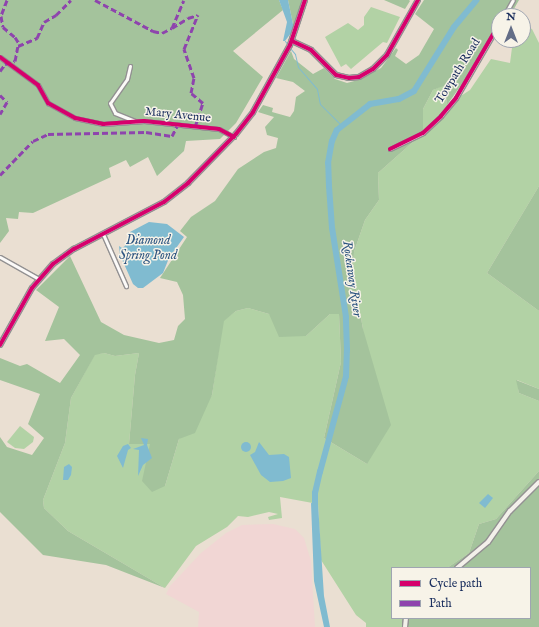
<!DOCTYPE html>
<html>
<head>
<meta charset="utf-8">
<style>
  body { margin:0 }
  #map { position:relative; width:539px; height:627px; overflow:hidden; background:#eadfd2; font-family:"IM FELL English",serif }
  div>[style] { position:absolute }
  .built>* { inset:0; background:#f1d6d4 }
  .green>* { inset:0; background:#b2d2a5 }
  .forest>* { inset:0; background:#a4c39c }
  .water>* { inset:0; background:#80bbd0 }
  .round { border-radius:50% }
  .stream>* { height:1px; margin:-0.5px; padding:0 0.5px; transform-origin:0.5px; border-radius:0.5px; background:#80bbd0 }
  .river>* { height:6px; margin:-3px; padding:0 3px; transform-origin:3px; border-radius:3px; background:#80bbd0 }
  .roads { filter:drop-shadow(1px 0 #939192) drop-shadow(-1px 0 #939192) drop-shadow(0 1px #939192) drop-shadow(0 -1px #939192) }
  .street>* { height:3px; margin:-1.5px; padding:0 1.5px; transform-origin:1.5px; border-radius:1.5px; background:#fcfaf8 }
  .secondary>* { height:4px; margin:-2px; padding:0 2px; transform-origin:2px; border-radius:2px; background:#f3f0ea }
  .quiet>* { height:3px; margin-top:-1.5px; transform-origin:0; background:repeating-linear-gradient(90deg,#8e44ad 0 6px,transparent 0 9px) }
  .cycleway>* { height:4px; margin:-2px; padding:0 2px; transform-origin:2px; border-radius:2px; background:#d6006c }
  span { translate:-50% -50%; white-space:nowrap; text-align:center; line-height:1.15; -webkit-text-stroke:3px #f7f3e8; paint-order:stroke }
  .street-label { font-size:12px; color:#1b2f5e }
  .water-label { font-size:13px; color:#2c5480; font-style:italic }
  .legend { position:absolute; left:391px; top:567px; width:140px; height:52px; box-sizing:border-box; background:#f7f3e8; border:1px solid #9fa5b1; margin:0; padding:5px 7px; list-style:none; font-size:12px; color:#1b2f5e }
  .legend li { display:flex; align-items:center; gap:8px; height:20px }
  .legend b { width:20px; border:1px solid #9fa5b1 }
  .north { position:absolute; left:491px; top:8px; width:40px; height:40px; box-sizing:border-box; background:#f7f3e8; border:1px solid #9fa5b1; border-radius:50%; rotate:0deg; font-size:11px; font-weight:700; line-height:16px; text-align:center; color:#1b2f5e }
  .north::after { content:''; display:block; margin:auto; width:14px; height:18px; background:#636d87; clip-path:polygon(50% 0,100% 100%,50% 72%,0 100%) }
</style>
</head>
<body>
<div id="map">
  <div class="built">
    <i style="clip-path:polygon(273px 524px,295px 529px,304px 538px,311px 561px,315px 627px,198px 627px,199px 612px,166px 594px,170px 586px,201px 553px,226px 533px,242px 525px)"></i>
  </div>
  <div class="green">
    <i style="clip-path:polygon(371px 7px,400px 17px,387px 43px,383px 42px,351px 69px,346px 64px,341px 67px,325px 37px,348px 23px,358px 30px,364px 25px,364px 17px)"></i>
    <i style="clip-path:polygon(523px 25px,532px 29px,539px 43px,539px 186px,487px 273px,539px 311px,539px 389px,517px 380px,519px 393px,539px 401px,539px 471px,496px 519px,479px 524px,469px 553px,447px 568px,392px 568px,392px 618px,404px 618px,403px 627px,366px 627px,366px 623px,356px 615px,321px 560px,318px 504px,280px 497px,282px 518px,269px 520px,268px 517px,278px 514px,269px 512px,248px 517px,238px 516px,227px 527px,196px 546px,165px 588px,68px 531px,44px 508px,43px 500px,65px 443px,71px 398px,95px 354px,104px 353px,115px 356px,139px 353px,135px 375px,129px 444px,150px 444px,165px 486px,179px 439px,212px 395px,223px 321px,236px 311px,248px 308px,269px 314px,306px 336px,330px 314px,339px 314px,341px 362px,324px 438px,367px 464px,363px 329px,353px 273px,354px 252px,365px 220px,379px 200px,378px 173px,423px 133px,423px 109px,433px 90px,446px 84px,447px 105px,470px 90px,491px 59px,510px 63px,513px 40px,523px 40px)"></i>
    <i style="clip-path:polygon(20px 426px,34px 437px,33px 442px,24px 449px,15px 448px,7px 442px)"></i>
  </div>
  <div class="forest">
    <i style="clip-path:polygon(0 0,279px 0,283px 10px,233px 51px,263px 77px,236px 123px,220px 139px,186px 141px,184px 151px,157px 176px,148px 157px,130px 167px,126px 160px,109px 168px,111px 177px,33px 213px,19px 212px,18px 219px,6px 218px,9px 231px,0 243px)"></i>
    <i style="clip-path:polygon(288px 0,308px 0,296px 34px,292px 34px,294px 29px)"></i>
    <i style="clip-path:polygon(384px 0,409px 0,410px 1px,405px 9px)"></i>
    <i style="clip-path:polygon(424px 0,519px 0,510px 16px,499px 16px,499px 32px,447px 105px,446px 85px,433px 90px,423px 109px,423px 133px,378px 173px,379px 200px,365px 220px,354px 252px,353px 273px,363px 329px,391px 425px,367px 464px,324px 438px,341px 362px,339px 314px,330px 314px,306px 336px,279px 337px,269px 314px,248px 308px,236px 311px,224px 321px,212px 395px,195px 433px,179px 439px,165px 486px,152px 492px,142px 481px,150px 444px,129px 444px,135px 375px,139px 353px,115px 356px,104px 353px,95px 355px,71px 398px,65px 443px,43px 500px,44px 508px,68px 531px,165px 588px,106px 565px,43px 555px,0 512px,0 437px,7px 447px,32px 455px,44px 438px,28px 424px,40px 394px,0 380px,0 358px,20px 366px,27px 364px,60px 383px,80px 355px,64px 339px,45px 341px,59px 307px,36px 290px,70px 256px,101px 322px,124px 335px,159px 343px,174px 340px,178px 326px,185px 319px,183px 295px,177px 282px,160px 278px,187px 237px,180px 231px,191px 217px,215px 201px,238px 169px,264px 152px,276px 148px,278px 138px,267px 135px,265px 127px,274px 117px,258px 112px,263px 105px,273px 108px,272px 112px,290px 117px,294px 111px,296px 97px,305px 91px,293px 82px,276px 78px,291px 51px,294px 59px,313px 74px,324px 68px,335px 79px,347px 83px,358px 80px,381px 68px,396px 48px,398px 50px,395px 56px,406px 64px,419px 55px,434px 29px,415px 14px)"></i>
    <i style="clip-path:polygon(539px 186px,539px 311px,487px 273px)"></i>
    <i style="clip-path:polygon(516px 380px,539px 389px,539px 401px,519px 393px)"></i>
    <i style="clip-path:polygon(539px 471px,539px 627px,403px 627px,404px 618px,530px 618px,530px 568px,447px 568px,469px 553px,479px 524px,496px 519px)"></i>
  </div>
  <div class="water">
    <i style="clip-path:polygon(279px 0,288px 0,294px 29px,285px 41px,283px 41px,287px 22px)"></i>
    <i style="clip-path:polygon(149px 222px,167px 224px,184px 237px,169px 258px,163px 273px,143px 288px,138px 288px,133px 284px,120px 255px,119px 246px,122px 248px,125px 246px,130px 232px)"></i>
    <i style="clip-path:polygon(141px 438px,148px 439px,147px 445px,152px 458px,143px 465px,138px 476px,139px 450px,133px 449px,144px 445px)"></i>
    <i style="clip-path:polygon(259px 442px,269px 455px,284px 454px,289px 457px,291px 478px,283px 481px,270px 482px,261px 475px,250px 455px,255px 452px)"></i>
    <i class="round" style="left:241px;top:442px;width:10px;height:10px"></i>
    <i style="clip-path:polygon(128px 444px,131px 448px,128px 450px,123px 468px,117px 456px,123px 446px)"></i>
    <i style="clip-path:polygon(69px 464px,72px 467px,71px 475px,68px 480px,63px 480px,64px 467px)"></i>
    <i style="clip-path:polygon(488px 494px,493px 498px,485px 508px,479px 503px)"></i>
    <i style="clip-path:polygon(311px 503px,318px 504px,324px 596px,330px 627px,324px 627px,314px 581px)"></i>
  </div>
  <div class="stream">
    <i style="left:285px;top:41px;width:5px;rotate:53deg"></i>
    <i style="left:290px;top:48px;width:8px;rotate:50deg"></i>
    <i style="left:295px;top:54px;width:13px;rotate:77deg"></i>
    <i style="left:298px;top:67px;width:29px;rotate:49deg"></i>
    <i style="left:317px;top:89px;width:15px;rotate:79deg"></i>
    <i style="left:320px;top:104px;width:31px;rotate:45deg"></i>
  </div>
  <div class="river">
    <i style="left:315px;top:510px;width:17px;rotate:-90deg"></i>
    <i style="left:315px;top:493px;width:22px;rotate:-77deg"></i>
    <i style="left:320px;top:472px;width:99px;rotate:-74.8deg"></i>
    <i style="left:346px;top:376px;width:26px;rotate:-88deg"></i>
    <i style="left:347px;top:350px;width:33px;rotate:-92deg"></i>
    <i style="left:346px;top:317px;width:90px;rotate:-98.9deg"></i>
    <i style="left:332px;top:228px;width:42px;rotate:-94.1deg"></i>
    <i style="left:329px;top:186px;width:23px;rotate:-92deg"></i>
    <i style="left:328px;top:163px;width:22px;rotate:-80deg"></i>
    <i style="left:332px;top:141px;width:12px;rotate:-66deg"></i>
    <i style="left:337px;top:130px;width:42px;rotate:-38.2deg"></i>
    <i style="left:370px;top:104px;width:29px;rotate:-10deg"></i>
    <i style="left:399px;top:99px;width:17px;rotate:-28deg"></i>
    <i style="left:414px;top:91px;width:75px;rotate:-58deg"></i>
    <i style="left:454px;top:27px;width:35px;rotate:-50deg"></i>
  </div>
  <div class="roads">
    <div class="street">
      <i style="left:504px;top:16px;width:18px;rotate:-61deg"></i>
      <i style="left:0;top:57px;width:47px;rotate:36.4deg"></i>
      <i style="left:38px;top:85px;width:21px;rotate:61deg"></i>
      <i style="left:48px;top:103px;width:31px;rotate:29deg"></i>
      <i style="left:75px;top:118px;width:29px;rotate:12deg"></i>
      <i style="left:103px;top:124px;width:41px;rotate:-4.2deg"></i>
      <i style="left:144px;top:121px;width:75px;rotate:6.1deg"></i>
      <i style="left:219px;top:129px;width:17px;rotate:28deg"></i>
      <i style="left:130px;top:66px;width:13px;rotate:103deg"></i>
      <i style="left:127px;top:79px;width:29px;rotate:125deg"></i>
      <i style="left:110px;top:103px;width:11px;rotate:63deg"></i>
      <i style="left:115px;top:113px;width:22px;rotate:22deg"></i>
      <i style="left:390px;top:149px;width:37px;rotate:-26deg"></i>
      <i style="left:423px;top:133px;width:25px;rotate:-43deg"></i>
      <i style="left:441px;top:116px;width:23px;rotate:-50deg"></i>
      <i style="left:456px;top:98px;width:86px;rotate:-59.8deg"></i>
      <i style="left:103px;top:234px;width:57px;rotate:66.1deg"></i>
      <i style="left:0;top:257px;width:45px;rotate:29.4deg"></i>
    </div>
    <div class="secondary">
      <i style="left:292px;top:41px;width:21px;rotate:25deg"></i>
      <i style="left:311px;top:50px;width:35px;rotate:45deg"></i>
      <i style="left:336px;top:75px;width:13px;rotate:13deg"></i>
      <i style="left:349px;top:78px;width:10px;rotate:-6deg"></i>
      <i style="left:359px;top:77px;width:16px;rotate:-30deg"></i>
      <i style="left:373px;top:69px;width:20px;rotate:-45deg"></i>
      <i style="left:387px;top:55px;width:63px;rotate:-60.6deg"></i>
      <i style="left:0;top:345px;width:65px;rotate:-60.7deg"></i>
      <i style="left:32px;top:288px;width:32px;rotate:-49deg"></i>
      <i style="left:53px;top:264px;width:26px;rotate:-36deg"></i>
      <i style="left:74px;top:249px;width:102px;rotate:-27.6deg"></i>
      <i style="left:164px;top:202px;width:31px;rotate:-38deg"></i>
      <i style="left:188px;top:183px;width:69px;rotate:-45.6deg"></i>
      <i style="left:236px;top:134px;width:28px;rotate:-52deg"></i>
      <i style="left:253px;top:112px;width:77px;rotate:-61.1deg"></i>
      <i style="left:290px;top:45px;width:47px;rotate:-71.6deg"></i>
      <i style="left:457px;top:568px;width:40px;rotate:-40deg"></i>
      <i style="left:488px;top:542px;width:38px;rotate:-55deg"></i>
      <i style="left:510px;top:511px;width:41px;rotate:-45deg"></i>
      <i style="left:405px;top:627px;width:9px;rotate:-84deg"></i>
    </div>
  </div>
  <div class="quiet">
    <i style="left:7px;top:0;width:17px;rotate:111deg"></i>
    <i style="left:1px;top:16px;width:11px;rotate:80deg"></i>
    <i style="left:3px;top:27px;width:16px;rotate:40deg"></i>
    <i style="left:15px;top:37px;width:9px;rotate:58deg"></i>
    <i style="left:95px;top:0;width:66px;rotate:28.1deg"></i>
    <i style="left:153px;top:31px;width:9px;rotate:13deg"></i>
    <i style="left:162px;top:33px;width:11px;rotate:-27deg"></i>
    <i style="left:172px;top:28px;width:30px;rotate:-67deg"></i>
    <i style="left:172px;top:28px;width:19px;rotate:-32deg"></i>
    <i style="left:188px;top:18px;width:10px;rotate:-17deg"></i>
    <i style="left:0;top:71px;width:9px;rotate:-54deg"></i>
    <i style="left:5px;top:64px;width:10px;rotate:-17deg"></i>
    <i style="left:15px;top:61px;width:15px;rotate:-79deg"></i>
    <i style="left:18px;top:46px;width:21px;rotate:-23deg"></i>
    <i style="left:37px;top:38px;width:17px;rotate:-66deg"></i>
    <i style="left:44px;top:22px;width:14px;rotate:-30deg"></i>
    <i style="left:56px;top:15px;width:21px;rotate:-45deg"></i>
    <i style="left:0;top:95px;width:10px;rotate:45deg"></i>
    <i style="left:7px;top:102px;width:14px;rotate:120deg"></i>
    <i style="left:195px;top:127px;width:25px;rotate:-72deg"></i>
    <i style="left:203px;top:103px;width:16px;rotate:-140deg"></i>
    <i style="left:191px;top:93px;width:15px;rotate:-79deg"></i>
    <i style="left:194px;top:78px;width:31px;rotate:-109deg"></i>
    <i style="left:184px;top:49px;width:37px;rotate:-68deg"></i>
    <i style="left:0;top:175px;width:47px;rotate:-45.9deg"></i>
    <i style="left:33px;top:141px;width:17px;rotate:-25deg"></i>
    <i style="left:48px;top:134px;width:98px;rotate:-1.2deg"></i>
    <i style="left:146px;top:132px;width:26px;rotate:9deg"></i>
    <i style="left:172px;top:136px;width:11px;rotate:-63deg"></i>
  </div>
  <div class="cycleway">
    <i style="left:292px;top:41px;width:21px;rotate:25deg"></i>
    <i style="left:311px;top:50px;width:35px;rotate:45deg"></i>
    <i style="left:336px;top:75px;width:13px;rotate:13deg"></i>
    <i style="left:349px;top:78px;width:10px;rotate:-6deg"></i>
    <i style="left:359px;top:77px;width:16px;rotate:-30deg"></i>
    <i style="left:373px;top:69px;width:20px;rotate:-45deg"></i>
    <i style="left:387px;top:55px;width:63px;rotate:-60.6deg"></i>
    <i style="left:0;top:57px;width:47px;rotate:36.4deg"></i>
    <i style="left:38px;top:85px;width:21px;rotate:61deg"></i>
    <i style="left:48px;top:103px;width:31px;rotate:29deg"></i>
    <i style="left:75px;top:118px;width:29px;rotate:12deg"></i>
    <i style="left:103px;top:124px;width:41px;rotate:-4.2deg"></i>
    <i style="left:144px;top:121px;width:75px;rotate:6.1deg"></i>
    <i style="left:219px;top:129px;width:17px;rotate:28deg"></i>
    <i style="left:390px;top:149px;width:37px;rotate:-26deg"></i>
    <i style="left:423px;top:133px;width:25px;rotate:-43deg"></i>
    <i style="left:441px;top:116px;width:23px;rotate:-50deg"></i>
    <i style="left:456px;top:98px;width:86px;rotate:-59.8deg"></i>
    <i style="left:0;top:345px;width:65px;rotate:-60.7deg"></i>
    <i style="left:32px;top:288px;width:32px;rotate:-49deg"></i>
    <i style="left:53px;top:264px;width:26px;rotate:-36deg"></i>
    <i style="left:74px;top:249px;width:102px;rotate:-27.6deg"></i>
    <i style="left:164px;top:202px;width:31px;rotate:-38deg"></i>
    <i style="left:188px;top:183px;width:69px;rotate:-45.6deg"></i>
    <i style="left:236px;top:134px;width:28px;rotate:-52deg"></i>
    <i style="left:253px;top:112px;width:77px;rotate:-61.1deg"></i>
    <i style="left:290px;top:45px;width:47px;rotate:-71.6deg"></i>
  </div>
  <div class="street-label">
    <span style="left:458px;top:71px;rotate:-58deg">Towpath Road</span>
    <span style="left:178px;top:115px;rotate:6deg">Mary Avenue</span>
  </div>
  <div class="water-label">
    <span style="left:148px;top:249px">Diamond<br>Spring Pond</span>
    <span style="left:351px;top:279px;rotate:82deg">Rockaway River</span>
  </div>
  <ul class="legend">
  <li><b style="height:5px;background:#d6006c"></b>Cycle path</li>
  <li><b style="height:5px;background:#8e44ad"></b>Path</li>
  </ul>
  <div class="north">N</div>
</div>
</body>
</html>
